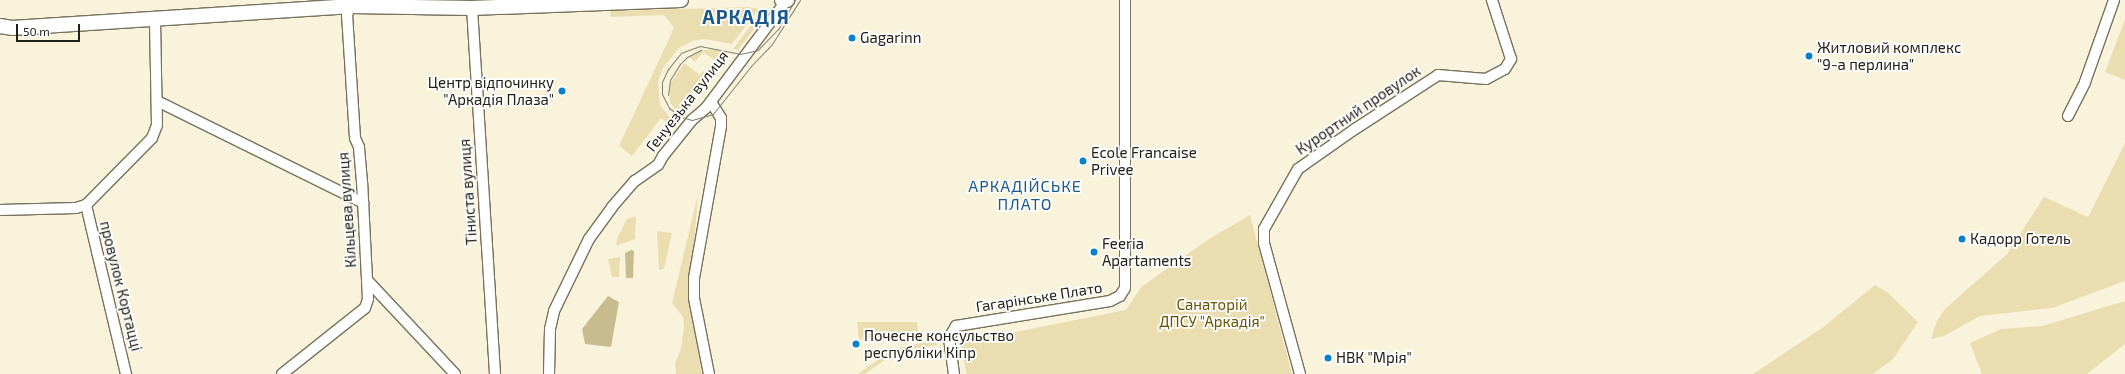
<!DOCTYPE html>
<html>
<head>
<meta charset="utf-8">
<style>
  body { margin:0 }
  #map { position:relative; width:2125px; height:374px; overflow:hidden; background:#f9f3db; font-family:"Exo 2",sans-serif }
  div>[style] { position:absolute }
  .green>* { inset:0; background:#eadeb1 }
  .water>* { inset:0; background:#c8bc8e }
  .roads { filter:drop-shadow(1px 0 #78725d) drop-shadow(-1px 0 #78725d) drop-shadow(0 1px #78725d) drop-shadow(0 -1px #78725d) }
  .minor>* { height:10px; margin:-5px; padding:0 5px; transform-origin:5px; border-radius:5px; background:#fff }
  .secondary>* { height:14px; margin:-7px; padding:0 7px; transform-origin:7px; border-radius:7px; background:#fff }
  .tram>* { height:1px; margin:-0.5px; padding:0 0.5px; transform-origin:0.5px; border-radius:0.5px; background:#848070 }
  .dots>* { width:11px; height:11px; translate:-50% -50%; box-sizing:border-box; border:2px solid #fff; border-radius:50% }
  span { translate:-50% -50%; white-space:nowrap; text-align:center; line-height:1.15; -webkit-text-stroke:3.5px #fff; paint-order:stroke }
  .poi-label { font-size:15px; color:#222017 }
  .left { translate:0 -50%; text-align:left }
  .right { translate:-100% -50%; text-align:right }
  .street-label { font-size:15px; color:#222017 }
  .park-label { font-size:15px; color:#655400 }
  .neighbourhood-label { font-size:16px; color:#1b5a8a; letter-spacing:1px }
  .district-label { font-size:19px; color:#1b5a8a; font-weight:700; letter-spacing:1px }
  .scale { position:absolute; left:16px; top:24px; width:64px; height:18px; box-sizing:border-box; border:2px solid #222017; border-top:0; padding-left:5px; font-size:12px; line-height:14px; white-space:nowrap; color:#222017; -webkit-text-stroke:3px #fff; paint-order:stroke }
</style>
</head>
<body>
<div id="map">
  <div class="green">
    <i style="clip-path:polygon(748px 7px,759px 9px,732px 44px,704px 39px,692px 41px,679px 48px,663px 68px,658px 82px,660px 105px,671px 119px,667px 123px,661px 118px,632px 156px,619px 146px,674px 28px,664px 15px,611px 17px,610px 11px)"></i>
    <i style="clip-path:polygon(761px 12px,763px 17px,738px 50px,733px 49px)"></i>
    <i style="clip-path:polygon(2125px 19px,2125px 80px,2105px 72px)"></i>
    <i style="clip-path:polygon(714px 49px,723px 52px,716px 61px,703px 52px,695px 62px,689px 57px,700px 51px)"></i>
    <i style="clip-path:polygon(684px 63px,700px 75px,703px 71px,707px 73px,677px 112px,670px 102px,669px 86px)"></i>
    <i style="clip-path:polygon(2125px 143px,2125px 281px,2052px 308px,1980px 316px,1944px 336px,1931px 339px,1937px 321px,1945px 309px,2007px 254px,2044px 197px,2088px 217px)"></i>
    <i style="clip-path:polygon(698px 194px,691px 285px,691px 311px,702px 374px,676px 374px,675px 364px,681px 348px,684px 328px,683px 317px,672px 303px)"></i>
    <i style="clip-path:polygon(1250px 215px,1292px 374px,967px 374px,960px 343px,1126px 310px,1141px 287px,1209px 239px)"></i>
    <i style="clip-path:polygon(636px 216px,635px 239px,616px 246px,618px 236px,627px 219px)"></i>
    <i style="clip-path:polygon(657px 231px,672px 233px,664px 269px,659px 270px)"></i>
    <i style="clip-path:polygon(620px 257px,619px 277px,612px 277px,608px 259px)"></i>
    <i style="clip-path:polygon(1875px 285px,1887px 292px,1918px 322px,1893px 359px,1873px 374px,1753px 374px,1822px 328px)"></i>
    <i style="clip-path:polygon(2125px 301px,2125px 344px,2087px 374px,1982px 374px,1970px 343px,2001px 329px,2042px 326px)"></i>
    <i style="clip-path:polygon(857px 322px,917px 322px,918px 331px,859px 340px)"></i>
    <i style="clip-path:polygon(936px 340px,937px 345px,896px 352px,865px 374px,858px 374px,893px 349px)"></i>
  </div>
  <div class="water">
    <i style="clip-path:polygon(631px 250px,634px 251px,633px 278px,626px 278px,625px 253px)"></i>
    <i style="clip-path:polygon(608px 296px,619px 302px,611px 347px,585px 344px,582px 329px)"></i>
  </div>
  <div class="roads">
    <div class="minor">
      <i style="left:472px;top:8px;width:367px;rotate:86.4deg"></i>
      <i style="left:157px;top:101px;width:230px;rotate:26.3deg"></i>
      <i style="left:2068px;top:116px;width:38px;rotate:-63deg"></i>
      <i style="left:2085px;top:82px;width:87px;rotate:-70.5deg"></i>
      <i style="left:86px;top:205px;width:174px;rotate:76.7deg"></i>
      <i style="left:0;top:210px;width:76px;rotate:-1.5deg"></i>
      <i style="left:76px;top:208px;width:10px;rotate:-17deg"></i>
      <i style="left:86px;top:205px;width:94px;rotate:-45.4deg"></i>
      <i style="left:152px;top:138px;width:14px;rotate:-69deg"></i>
      <i style="left:157px;top:125px;width:105px;rotate:-91.1deg"></i>
      <i style="left:367px;top:280px;width:129px;rotate:46.9deg"></i>
      <i style="left:282px;top:374px;width:106px;rotate:-38.5deg"></i>
      <i style="left:365px;top:308px;width:9px;rotate:-72deg"></i>
      <i style="left:368px;top:299px;width:117px;rotate:-92.9deg"></i>
      <i style="left:362px;top:182px;width:35px;rotate:-95deg"></i>
      <i style="left:359px;top:147px;width:10px;rotate:-114deg"></i>
      <i style="left:355px;top:138px;width:123px;rotate:-93.7deg"></i>
      <i style="left:347px;top:15px;width:14px;rotate:-69deg"></i>
      <i style="left:549px;top:374px;width:45px;rotate:-88.7deg"></i>
      <i style="left:550px;top:329px;width:18px;rotate:-77deg"></i>
      <i style="left:554px;top:311px;width:80px;rotate:-64.1deg"></i>
      <i style="left:589px;top:239px;width:39px;rotate:-54deg"></i>
      <i style="left:612px;top:207px;width:35px;rotate:-49deg"></i>
      <i style="left:635px;top:181px;width:28px;rotate:-35deg"></i>
      <i style="left:658px;top:165px;width:10px;rotate:-61deg"></i>
      <i style="left:663px;top:156px;width:46px;rotate:-51.1deg"></i>
      <i style="left:692px;top:120px;width:18px;rotate:-41deg"></i>
      <i style="left:706px;top:108px;width:134px;rotate:-53.2deg"></i>
      <i style="left:709px;top:374px;width:77px;rotate:-101.2deg"></i>
      <i style="left:694px;top:298px;width:20px;rotate:-90deg"></i>
      <i style="left:694px;top:278px;width:154px;rotate:-79.9deg"></i>
      <i style="left:721px;top:126px;width:8px;rotate:-90deg"></i>
      <i style="left:721px;top:118px;width:19px;rotate:-122deg"></i>
      <i style="left:954px;top:374px;width:36px;rotate:-98deg"></i>
      <i style="left:949px;top:338px;width:14px;rotate:-60deg"></i>
      <i style="left:956px;top:326px;width:156px;rotate:-9.2deg"></i>
      <i style="left:1110px;top:301px;width:11px;rotate:-27deg"></i>
      <i style="left:1120px;top:296px;width:9px;rotate:-58deg"></i>
      <i style="left:1125px;top:288px;width:288px;rotate:-90deg"></i>
      <i style="left:1300px;top:374px;width:136px;rotate:-105.4deg"></i>
      <i style="left:1264px;top:243px;width:14px;rotate:-90deg"></i>
      <i style="left:1264px;top:229px;width:69px;rotate:-60.5deg"></i>
      <i style="left:1298px;top:169px;width:70px;rotate:-35.1deg"></i>
      <i style="left:1355px;top:129px;width:99px;rotate:-33deg"></i>
      <i style="left:1438px;top:75px;width:48px;rotate:4.8deg"></i>
      <i style="left:1486px;top:79px;width:21px;rotate:-28deg"></i>
      <i style="left:1505px;top:69px;width:12px;rotate:-59deg"></i>
      <i style="left:1511px;top:59px;width:62px;rotate:-107.9deg"></i>
    </div>
    <div class="secondary">
      <i style="left:782px;top:0;width:5px"></i>
      <i style="left:0;top:26px;width:12px;rotate:9deg"></i>
      <i style="left:12px;top:28px;width:341px;rotate:-3.7deg"></i>
      <i style="left:352px;top:6px;width:120px;rotate:1deg"></i>
      <i style="left:472px;top:8px;width:209px;rotate:-2.2deg"></i>
    </div>
  </div>
  <div class="tram">
    <i style="left:795px;top:0;width:34px;rotate:120deg"></i>
    <i style="left:778px;top:29px;width:29px;rotate:134deg"></i>
    <i style="left:758px;top:50px;width:17px;rotate:167deg"></i>
    <i style="left:741px;top:54px;width:42px;rotate:-169deg"></i>
    <i style="left:700px;top:46px;width:20px;rotate:160deg"></i>
    <i style="left:681px;top:53px;width:21px;rotate:129deg"></i>
    <i style="left:668px;top:69px;width:14px;rotate:115deg"></i>
    <i style="left:662px;top:82px;width:12px;rotate:90deg"></i>
    <i style="left:662px;top:94px;width:16px;rotate:63deg"></i>
    <i style="left:669px;top:108px;width:16px;rotate:35deg"></i>
    <i style="left:682px;top:117px;width:10px;rotate:17deg"></i>
    <i style="left:692px;top:120px;width:22px;rotate:-16deg"></i>
    <i style="left:713px;top:114px;width:61px;rotate:-51.6deg"></i>
    <i style="left:751px;top:66px;width:30px;rotate:-46deg"></i>
    <i style="left:772px;top:44px;width:52px;rotate:-57.5deg"></i>
    <i style="left:668px;top:95px;width:15px;rotate:-82deg"></i>
    <i style="left:670px;top:80px;width:19px;rotate:-58deg"></i>
    <i style="left:680px;top:64px;width:10px;rotate:-45deg"></i>
    <i style="left:687px;top:57px;width:16px;rotate:-27deg"></i>
  </div>
  <div class="dots">
    <i style="left:852px;top:38px;background:#0c7fc9"></i>
    <i style="left:1809px;top:56px;background:#0c7fc9"></i>
    <i style="left:562px;top:91px;background:#0c7fc9"></i>
    <i style="left:1083px;top:161px;background:#0c7fc9"></i>
    <i style="left:1962px;top:239px;background:#0c7fc9"></i>
    <i style="left:1094px;top:252px;background:#0c7fc9"></i>
    <i style="left:856px;top:344px;background:#0c7fc9"></i>
    <i style="left:1328px;top:358px;background:#0c7fc9"></i>
  </div>
  <div class="poi-label">
    <span class="left" style="left:860px;top:38px">Gagarinn</span>
    <span class="left" style="left:1817px;top:56px">Житловий комплекс<br>"9-а перлина"</span>
    <span class="right" style="left:554px;top:91px">Центр відпочинку<br>"Аркадія Плаза"</span>
    <span class="left" style="left:1091px;top:161px">Ecole Francaise<br>Privee</span>
    <span class="left" style="left:1970px;top:239px">Кадорр Готель</span>
    <span class="left" style="left:1102px;top:252px">Feeria<br>Apartaments</span>
    <span class="left" style="left:864px;top:344px">Почесне консульство<br>республіки Кіпр</span>
    <span class="left" style="left:1336px;top:358px">НВК "Мрія"</span>
  </div>
  <div class="street-label">
    <span style="left:687px;top:101px;rotate:-52deg">Генуезька вулиця</span>
    <span style="left:1358px;top:110px;rotate:-34deg">Курортний провулок</span>
    <span style="left:468px;top:192px;rotate:-94deg">Тіниста вулиця</span>
    <span style="left:347px;top:210px;rotate:-94deg">Кільцева вулиця</span>
    <span style="left:121px;top:286px;rotate:76deg">провулок Кортацці</span>
    <span style="left:1039px;top:297px;rotate:-9deg">Гагарінське Плато</span>
  </div>
  <div class="park-label">
    <span style="left:1212px;top:313px">Санаторій<br>ДПСУ "Аркадія"</span>
  </div>
  <div class="neighbourhood-label">
    <span style="left:1025px;top:195px">АРКАДІЙСЬКЕ<br>ПЛАТО</span>
  </div>
  <div class="district-label">
    <span style="left:746px;top:17px">АРКАДІЯ</span>
  </div>
  <div class="scale">50 m</div>
</div>
</body>
</html>
